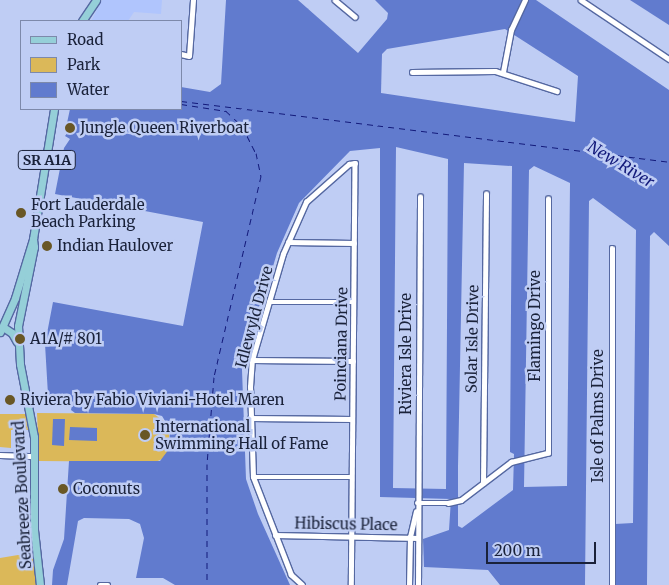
<!DOCTYPE html>
<html>
<head>
<meta charset="utf-8">
<style>
  body { margin:0 }
  #map { position:relative; width:669px; height:585px; overflow:hidden; background:#bfcdf4; font-family:Merriweather,serif }
  div>[style] { position:absolute }
  .built>* { inset:0; background:#b0c5fd }
  .green>* { inset:0; background:#dbb859 }
  .water>* { inset:0; background:#617bce }
  .ferry>* { height:1px; margin-top:-0.5px; transform-origin:0; background:repeating-linear-gradient(90deg,#12197a 0 6px,transparent 0 11px) }
  .roads { filter:drop-shadow(1px 0 #5568a1) drop-shadow(-1px 0 #5568a1) drop-shadow(0 1px #5568a1) drop-shadow(0 -1px #5568a1) }
  .street>* { height:4.5px; margin:-2.25px; padding:0 2.25px; transform-origin:2.25px; border-radius:2.25px; background:#fff }
  .primary>* { height:7px; margin:-3.5px; padding:0 3.5px; transform-origin:3.5px; border-radius:3.5px; background:#95cfd8 }
  .dots>* { width:14px; height:14px; translate:-50% -50%; box-sizing:border-box; border:2px solid #bfcdf4; border-radius:50% }
  span { translate:-50% -50%; white-space:nowrap; text-align:center; line-height:1.15; -webkit-text-stroke:5px #bfcdf4; paint-order:stroke }
  .shield-label span { padding:1px 4px; background:#bfcdf4; border:1px solid; border-radius:4px; -webkit-text-stroke-width:0 }
  .shield-label { font-size:14px; color:#1a223a; font-weight:700 }
  .poi-label { font-size:15px; color:#1a223a }
  .left { translate:0 -50%; text-align:left }
  .street-label { font-size:15px; color:#1a223a }
  .water-label { font-size:16px; color:#12197a; font-style:italic }
  .legend { position:absolute; left:20px; top:20px; width:162px; height:90px; box-sizing:border-box; background:#bfcdf4; border:1px solid #7d89aa; margin:0; padding:6px 9px; list-style:none; font-size:15px; color:#1a223a }
  .legend li { display:flex; align-items:center; gap:10px; height:25px }
  .legend b { width:25px; border:1px solid #7d89aa }
  .scale { position:absolute; left:486px; top:542px; width:110px; height:22px; box-sizing:border-box; border:2px solid #1a223a; border-top:0; padding-left:6px; font-size:15px; line-height:18px; white-space:nowrap; color:#1a223a; -webkit-text-stroke:4px #bfcdf4; paint-order:stroke }
</style>
</head>
<body>
<div id="map">
  <div class="built">
    <i style="clip-path:polygon(102px 0,162px 0,161px 14px,134px 12px,128px 21px,91px 21px)"></i>
  </div>
  <div class="green">
    <i style="clip-path:polygon(37px 413px,154px 414px,169px 425px,169px 449px,165px 458px,155px 462px,39px 461px)"></i>
    <i style="clip-path:polygon(0 414px,26px 414px,28px 430px,11px 430px,11px 448px,0 447px)"></i>
    <i style="clip-path:polygon(18px 555px,29px 556px,34px 560px,37px 585px,0 585px,0 558px)"></i>
  </div>
  <div class="water">
    <i style="clip-path:polygon(evenodd,226px 0,298px 0,358px 53px,387px 19px,388px 13px,375px 0,536px 0,669px 90px,669px 246px,654px 232px,650px 236px,647px 585px,615px 585px,615px 524px,633px 523px,636px 230px,593px 198px,589px 201px,585px 585px,500px 585px,488px 570px,424px 567px,423px 539px,449px 530px,451px 499px,380px 497px,380px 148px,350px 151px,299px 203px,277px 253px,242px 370px,246px 479px,258px 514px,290px 585px,175px 585px,163px 578px,136px 578px,144px 538px,140px 524px,129px 519px,84px 518px,78px 521px,67px 585px,52px 585px,53px 570px,64px 539px,69px 461px,160px 461px,169px 449px,170px 429px,162px 416px,154px 414px,75px 413px,71px 410px,72px 405px,59px 396px,48px 395px,45px 344px,53px 302px,183px 326px,203px 222px,55px 194px,64px 148px,70px 139px,65px 136px,74px 124px,67px 123px,70px 109px,181px 109px,181px 87px,210px 92px,221px 84px,226px 0,505px 29px,578px 76px,575px 122px,381px 93px,382px 54px,387px 49px,505px 29px,226px 0,396px 147px,448px 159px,446px 489px,393px 488px,396px 147px,226px 0,464px 163px,512px 166px,510px 452px,514px 454px,513px 490px,462px 528px,458px 526px,458px 467px,464px 163px,226px 0,534px 166px,570px 183px,567px 486px,524px 487px,529px 170px,534px 166px)"></i>
    <i style="clip-path:polygon(630px 0,669px 0,669px 25px)"></i>
    <i style="clip-path:polygon(53px 419px,65px 419px,64px 446px,52px 445px)"></i>
    <i style="clip-path:polygon(70px 427px,97px 428px,97px 441px,69px 440px)"></i>
  </div>
  <div class="ferry">
    <i style="left:181px;top:101px;width:492px;rotate:7.1deg"></i>
    <i style="left:181px;top:104px;width:46px;rotate:8.8deg"></i>
    <i style="left:226px;top:111px;width:22px;rotate:43deg"></i>
    <i style="left:242px;top:126px;width:30px;rotate:63deg"></i>
    <i style="left:256px;top:153px;width:24px;rotate:78deg"></i>
    <i style="left:261px;top:176px;width:206px;rotate:103.2deg"></i>
    <i style="left:214px;top:377px;width:87px;rotate:94.6deg"></i>
    <i style="left:207px;top:464px;width:121px;rotate:90deg"></i>
  </div>
  <div class="roads">
    <div class="street">
      <i style="left:335px;top:0;width:26px;rotate:40deg"></i>
      <i style="left:581px;top:0;width:106px;rotate:33.8deg"></i>
      <i style="left:181px;top:54px;width:8px;rotate:14deg"></i>
      <i style="left:189px;top:56px;width:56px;rotate:-85.9deg"></i>
      <i style="left:412px;top:72px;width:83px;rotate:-0.7deg"></i>
      <i style="left:495px;top:71px;width:65px;rotate:17.9deg"></i>
      <i style="left:503px;top:72px;width:43px;rotate:-79.2deg"></i>
      <i style="left:511px;top:30px;width:33px;rotate:-65deg"></i>
      <i style="left:288px;top:242px;width:66px;rotate:0.9deg"></i>
      <i style="left:612px;top:248px;width:337px;rotate:90deg"></i>
      <i style="left:269px;top:302px;width:85px"></i>
      <i style="left:252px;top:360px;width:101px;rotate:0.6deg"></i>
      <i style="left:250px;top:418px;width:102px;rotate:0.6deg"></i>
      <i style="left:0;top:455px;width:35px;rotate:2deg"></i>
      <i style="left:253px;top:477px;width:99px"></i>
      <i style="left:483px;top:483px;width:289px;rotate:-89.4deg"></i>
      <i style="left:417px;top:503px;width:31px"></i>
      <i style="left:448px;top:503px;width:13px;rotate:-13deg"></i>
      <i style="left:461px;top:500px;width:63px;rotate:-37.2deg"></i>
      <i style="left:511px;top:462px;width:38px;rotate:-14deg"></i>
      <i style="left:548px;top:453px;width:254px;rotate:-90deg"></i>
      <i style="left:275px;top:535px;width:143px;rotate:1.2deg"></i>
      <i style="left:100px;top:585px;width:8px"></i>
      <i style="left:302px;top:585px;width:15px;rotate:-138deg"></i>
      <i style="left:291px;top:575px;width:105px;rotate:-111.2deg"></i>
      <i style="left:253px;top:477px;width:90px;rotate:-91.9deg"></i>
      <i style="left:250px;top:387px;width:27px;rotate:-86deg"></i>
      <i style="left:252px;top:360px;width:110px;rotate:-73.7deg"></i>
      <i style="left:283px;top:254px;width:57px;rotate:-66.1deg"></i>
      <i style="left:306px;top:202px;width:57px;rotate:-41.5deg"></i>
      <i style="left:349px;top:164px;width:6px;rotate:-9deg"></i>
      <i style="left:355px;top:163px;width:422px;rotate:90.5deg"></i>
      <i style="left:409px;top:585px;width:48px;rotate:-88.8deg"></i>
      <i style="left:410px;top:537px;width:26px;rotate:-77deg"></i>
      <i style="left:418px;top:585px;width:388px;rotate:-89.7deg"></i>
    </div>
    <div class="primary">
      <i style="left:82px;top:21px;width:25px;rotate:-56deg"></i>
      <i style="left:3px;top:327px;width:11px;rotate:34deg"></i>
      <i style="left:12px;top:333px;width:10px;rotate:61deg"></i>
      <i style="left:0;top:332px;width:37px;rotate:-66deg"></i>
      <i style="left:15px;top:298px;width:62px;rotate:-73deg"></i>
      <i style="left:40px;top:585px;width:55px;rotate:-96.2deg"></i>
      <i style="left:34px;top:530px;width:93px;rotate:-90deg"></i>
      <i style="left:34px;top:437px;width:74px;rotate:-100.9deg"></i>
      <i style="left:20px;top:364px;width:38px;rotate:-93deg"></i>
      <i style="left:18px;top:326px;width:81px;rotate:-78.6deg"></i>
      <i style="left:34px;top:247px;width:8px;rotate:-97deg"></i>
      <i style="left:33px;top:239px;width:132px;rotate:-80.8deg"></i>
    </div>
  </div>
  <div class="dots">
    <i style="left:70px;top:128px;background:#695725"></i>
    <i style="left:21px;top:213px;background:#695725"></i>
    <i style="left:47px;top:246px;background:#695725"></i>
    <i style="left:20px;top:339px;background:#695725"></i>
    <i style="left:10px;top:400px;background:#695725"></i>
    <i style="left:145px;top:435px;background:#695725"></i>
    <i style="left:63px;top:489px;background:#695725"></i>
  </div>
  <div class="shield-label">
    <span style="left:47px;top:160px">SR A1A</span>
  </div>
  <div class="poi-label">
    <span class="left" style="left:80px;top:128px">Jungle Queen Riverboat</span>
    <span class="left" style="left:31px;top:213px">Fort Lauderdale<br>Beach Parking</span>
    <span class="left" style="left:57px;top:246px">Indian Haulover</span>
    <span class="left" style="left:30px;top:339px">A1A/# 801</span>
    <span class="left" style="left:20px;top:400px">Riviera by Fabio Viviani-Hotel Maren</span>
    <span class="left" style="left:155px;top:435px">International<br>Swimming Hall of Fame</span>
    <span class="left" style="left:73px;top:489px">Coconuts</span>
  </div>
  <div class="street-label">
    <span style="left:254px;top:317px;rotate:-75deg">Idlewyld Drive</span>
    <span style="left:535px;top:326px;rotate:-90deg">Flamingo Drive</span>
    <span style="left:472px;top:339px;rotate:-89deg">Solar Isle Drive</span>
    <span style="left:341px;top:344px;rotate:-89deg">Poinciana Drive</span>
    <span style="left:406px;top:354px;rotate:-90deg">Riviera Isle Drive</span>
    <span style="left:598px;top:416px;rotate:-90deg">Isle of Palms Drive</span>
    <span style="left:22px;top:495px;rotate:-93deg">Seabreeze Boulevard</span>
    <span style="left:346px;top:524px;rotate:1deg">Hibiscus Place</span>
  </div>
  <div class="water-label">
    <span style="left:621px;top:164px;rotate:31deg">New River</span>
  </div>
  <ul class="legend">
  <li><b style="height:6px;background:#95cfd8"></b>Road</li>
  <li><b style="height:14px;background:#dbb859"></b>Park</li>
  <li><b style="height:14px;background:#617bce"></b>Water</li>
  </ul>
  <div class="scale">200 m</div>
</div>
</body>
</html>
